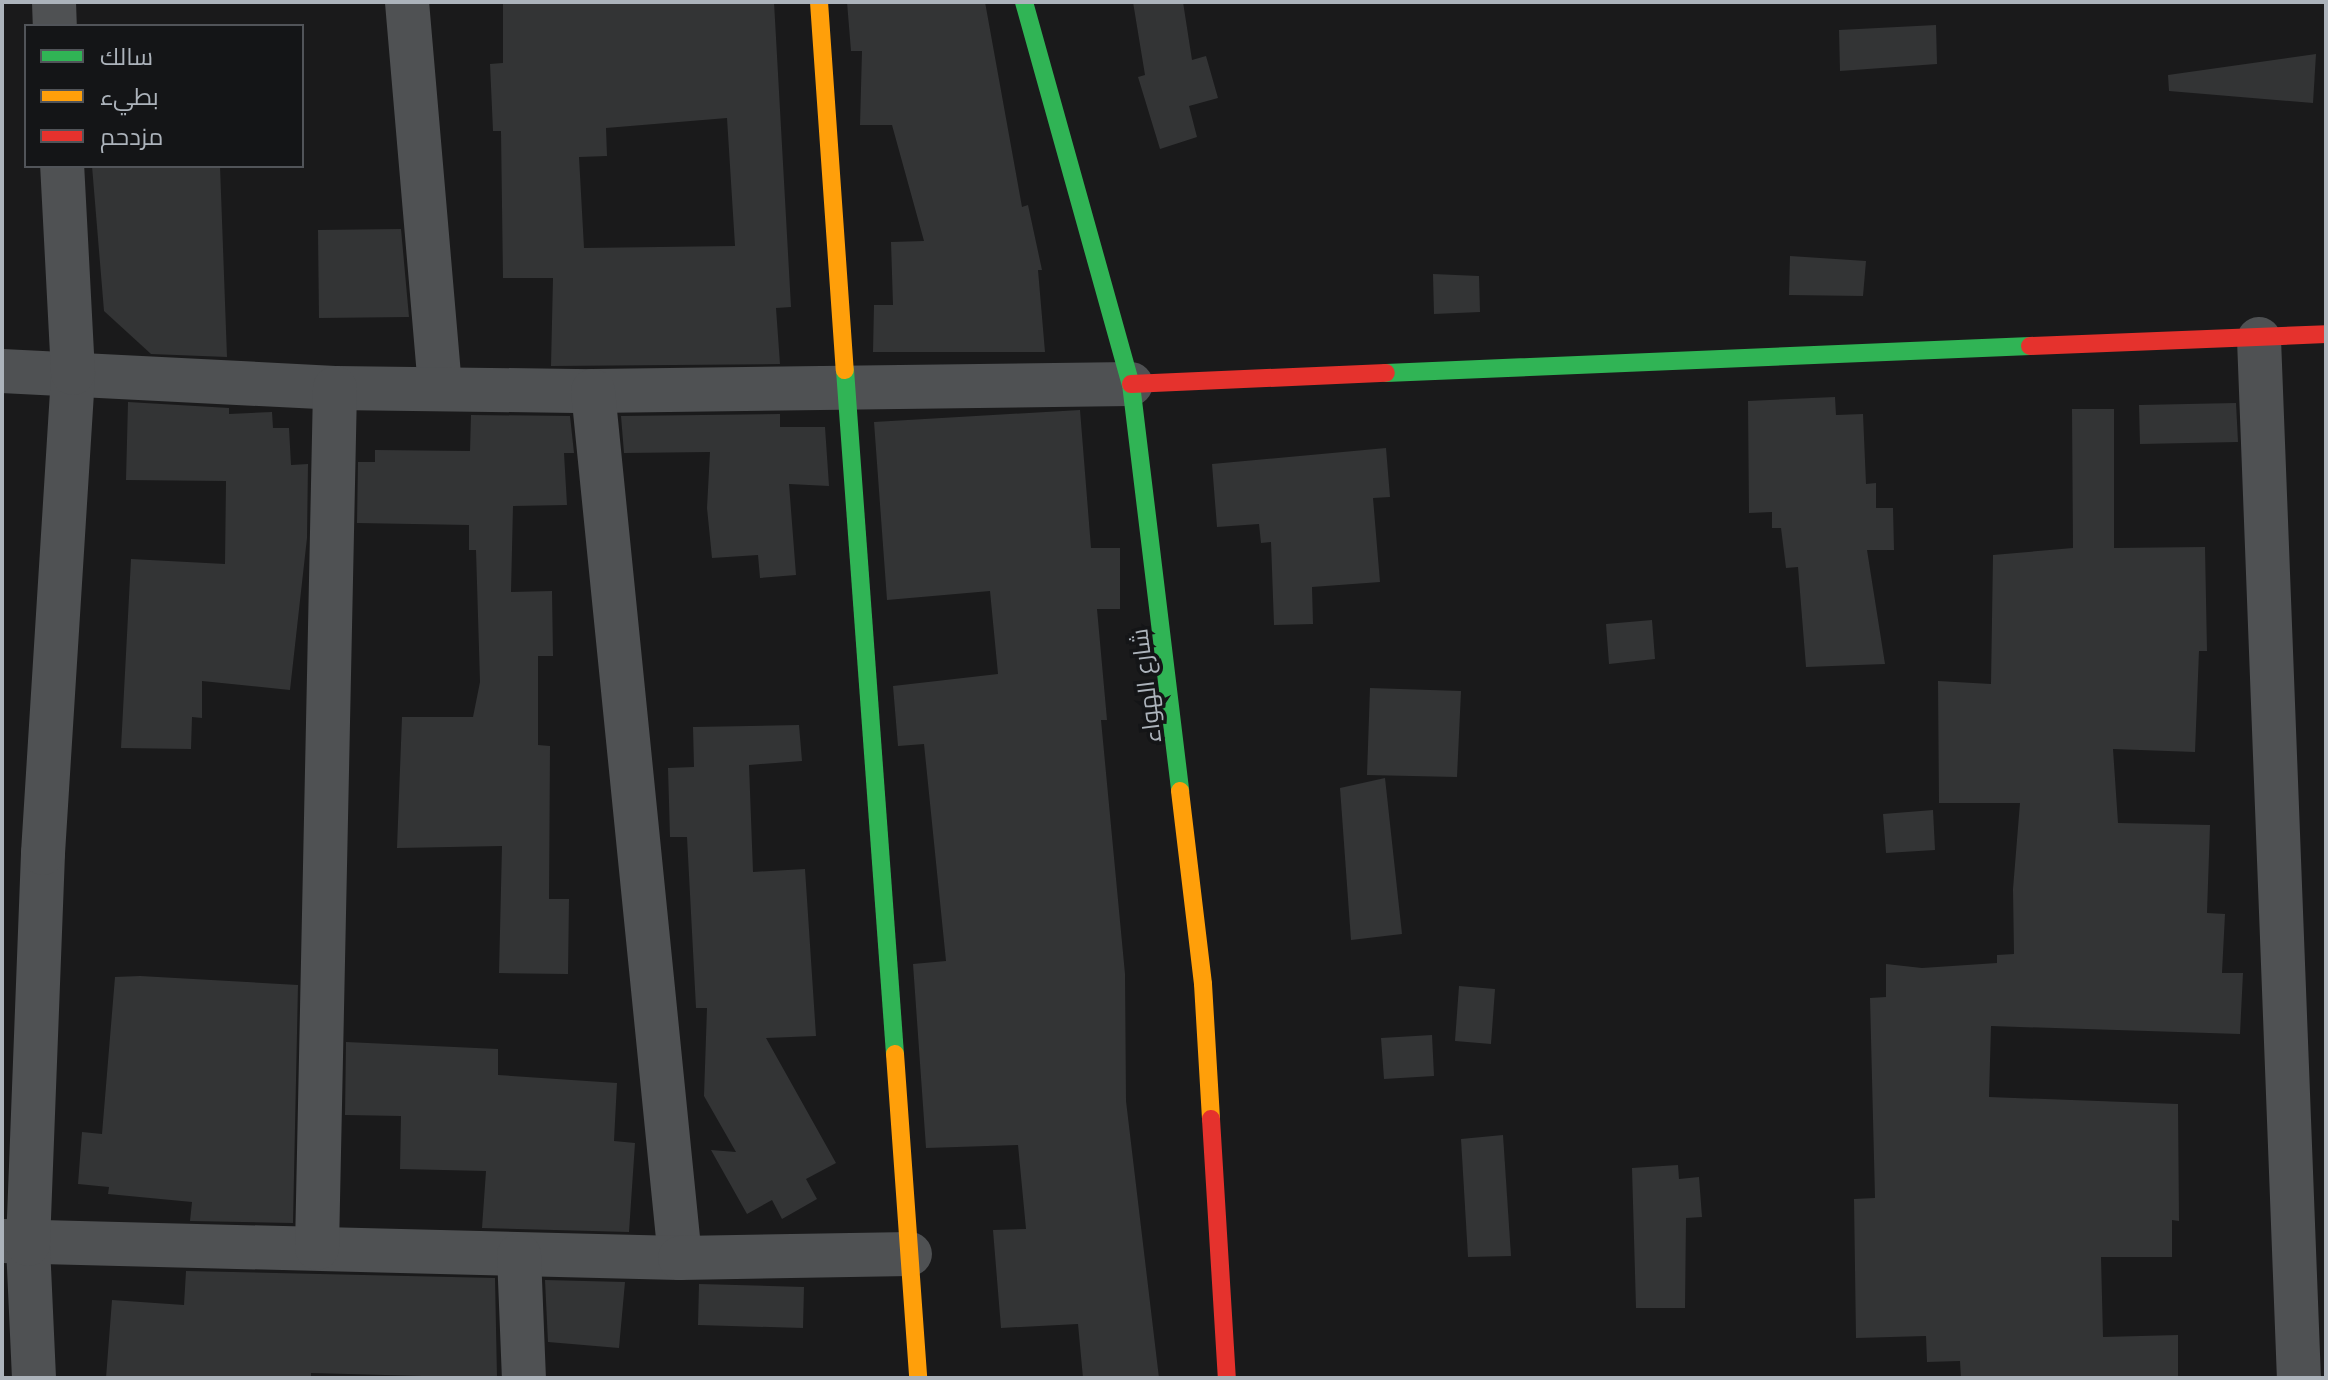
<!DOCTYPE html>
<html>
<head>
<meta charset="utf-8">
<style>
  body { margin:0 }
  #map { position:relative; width:2328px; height:1380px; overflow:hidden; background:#1a1a1b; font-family:"Noto Sans",Cairo,sans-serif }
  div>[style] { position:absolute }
  .building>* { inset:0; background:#333435 }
  .street>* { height:44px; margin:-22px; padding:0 22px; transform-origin:22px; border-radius:22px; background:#4f5153 }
  .fast>* { height:18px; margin:-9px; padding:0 9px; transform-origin:9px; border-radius:9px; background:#30b455 }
  .slow>* { height:18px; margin:-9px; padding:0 9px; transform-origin:9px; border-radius:9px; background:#ff9f0a }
  .jam>* { height:18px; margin:-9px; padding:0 9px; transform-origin:9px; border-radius:9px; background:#e5322d }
  span { translate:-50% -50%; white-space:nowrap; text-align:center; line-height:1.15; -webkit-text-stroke:7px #141517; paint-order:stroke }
  .street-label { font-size:24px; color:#acb3bb }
  .frame { position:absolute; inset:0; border:4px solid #acb3bb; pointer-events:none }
  .legend { position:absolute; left:24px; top:24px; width:280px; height:144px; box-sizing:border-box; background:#141517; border:2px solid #515459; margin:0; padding:10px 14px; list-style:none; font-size:24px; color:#acb3bb }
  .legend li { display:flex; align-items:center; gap:16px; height:40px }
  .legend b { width:40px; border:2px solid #515459 }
</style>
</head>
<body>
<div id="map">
  <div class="building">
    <i style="clip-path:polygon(evenodd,503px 2px,774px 2px,791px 307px,776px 308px,780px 364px,551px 366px,553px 278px,503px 278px,501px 131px,493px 131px,490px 64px,503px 63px,503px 2px,727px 118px,735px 246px,584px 248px,579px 157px,607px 156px,606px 128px,727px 118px)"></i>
    <i style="clip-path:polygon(847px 2px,985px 2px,1022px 207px,1028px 205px,1042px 270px,1038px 270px,1045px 352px,873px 352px,874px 305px,893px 305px,891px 242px,924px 241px,892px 125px,860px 125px,862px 51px,851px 51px)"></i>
    <i style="clip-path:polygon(1133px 2px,1183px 2px,1192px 60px,1206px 56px,1218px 98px,1189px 106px,1197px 137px,1160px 149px,1138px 77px,1145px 75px)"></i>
    <i style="clip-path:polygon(1936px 25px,1937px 64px,1840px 71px,1839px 30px)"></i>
    <i style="clip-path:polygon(2316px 54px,2313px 103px,2169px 91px,2168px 75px)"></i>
    <i style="clip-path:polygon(92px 166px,220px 166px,227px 357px,151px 354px,104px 311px)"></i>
    <i style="clip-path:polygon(401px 229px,409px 317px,319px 318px,318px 230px)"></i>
    <i style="clip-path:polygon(1790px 256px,1866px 261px,1863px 296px,1789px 295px)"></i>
    <i style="clip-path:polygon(1433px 274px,1479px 276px,1480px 312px,1434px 314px)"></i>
    <i style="clip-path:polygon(1835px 397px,1836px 415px,1863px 414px,1866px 484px,1876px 483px,1876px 508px,1893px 508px,1894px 550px,1867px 550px,1885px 664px,1806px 667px,1798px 567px,1786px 568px,1781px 528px,1772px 528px,1772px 512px,1749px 513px,1748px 401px)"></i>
    <i style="clip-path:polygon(128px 402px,229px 408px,229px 414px,272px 412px,273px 428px,289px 428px,291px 465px,308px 464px,307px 538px,290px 690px,202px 681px,202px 718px,192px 717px,191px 749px,121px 748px,131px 559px,225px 564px,226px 481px,126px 480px)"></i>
    <i style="clip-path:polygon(2236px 403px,2238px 442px,2140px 444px,2139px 405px)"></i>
    <i style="clip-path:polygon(2072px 409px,2114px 409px,2114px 548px,2205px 547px,2207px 651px,2199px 651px,2195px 752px,2113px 749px,2118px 823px,2210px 825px,2207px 913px,2225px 914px,2222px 973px,2243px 973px,2240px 1034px,1991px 1026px,1989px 1097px,2178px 1104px,2179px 1221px,2172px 1220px,2172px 1257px,2101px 1257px,2103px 1337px,2178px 1335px,2178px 1378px,1961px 1378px,1960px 1361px,1927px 1362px,1926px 1336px,1856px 1338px,1854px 1199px,1875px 1198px,1870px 998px,1886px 997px,1886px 964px,1922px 968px,1997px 963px,1997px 955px,2014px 954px,2013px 889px,2020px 803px,1939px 803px,1938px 681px,1991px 684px,1993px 555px,2073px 548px)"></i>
    <i style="clip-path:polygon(1080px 410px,1091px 548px,1120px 548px,1120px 609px,1097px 609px,1107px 720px,1101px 720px,1125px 974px,1126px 1101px,1159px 1378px,1083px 1378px,1078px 1324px,1001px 1328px,993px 1230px,1026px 1229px,1018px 1145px,926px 1148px,913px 964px,946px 961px,924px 744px,898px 746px,893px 686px,998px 674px,990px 591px,887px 600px,874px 422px)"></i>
    <i style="clip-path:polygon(780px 414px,780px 427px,825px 427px,829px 486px,789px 484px,796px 575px,760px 578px,758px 555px,712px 558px,707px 508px,710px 452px,624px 453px,621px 416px)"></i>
    <i style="clip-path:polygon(471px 415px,570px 416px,574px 453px,564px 453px,567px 505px,513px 506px,511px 592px,552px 591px,553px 656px,538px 656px,538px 745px,550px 746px,549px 899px,569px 899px,568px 974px,499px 973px,502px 846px,397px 848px,402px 717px,473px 717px,480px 682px,476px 550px,469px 550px,469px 525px,357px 523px,358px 462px,375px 462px,375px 450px,470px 451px)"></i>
    <i style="clip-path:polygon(1386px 448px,1390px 497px,1373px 498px,1380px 582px,1312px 587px,1313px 624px,1274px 625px,1271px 542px,1261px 543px,1259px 524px,1217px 527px,1212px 464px)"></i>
    <i style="clip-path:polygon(1652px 620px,1655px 659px,1609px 664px,1606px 624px)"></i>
    <i style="clip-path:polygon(1370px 688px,1461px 691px,1457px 777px,1367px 775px)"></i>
    <i style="clip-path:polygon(799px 725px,802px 761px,749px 765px,753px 872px,805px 869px,816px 1036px,766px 1038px,836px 1163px,806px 1179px,817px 1199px,782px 1219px,772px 1200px,747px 1214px,711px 1150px,736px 1152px,704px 1096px,707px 1008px,696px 1008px,687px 837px,670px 837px,668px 768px,694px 767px,693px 727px)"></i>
    <i style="clip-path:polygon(1385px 778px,1402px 934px,1351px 940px,1340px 788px)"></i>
    <i style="clip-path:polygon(1933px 810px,1935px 850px,1886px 853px,1883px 814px)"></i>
    <i style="clip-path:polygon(140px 976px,298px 985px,293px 1223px,190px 1221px,192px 1202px,108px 1194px,109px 1187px,78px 1184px,82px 1132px,102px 1134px,115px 977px)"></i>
    <i style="clip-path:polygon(1459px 986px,1495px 989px,1491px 1044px,1455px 1041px)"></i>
    <i style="clip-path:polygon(1432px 1035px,1434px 1076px,1384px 1079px,1381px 1038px)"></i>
    <i style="clip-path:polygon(346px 1042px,498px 1049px,498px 1075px,617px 1083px,614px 1141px,635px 1143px,629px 1232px,482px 1228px,486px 1171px,400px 1169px,401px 1116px,345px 1115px)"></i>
    <i style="clip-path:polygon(1503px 1135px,1511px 1256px,1468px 1257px,1461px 1139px)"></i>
    <i style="clip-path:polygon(1678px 1165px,1679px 1179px,1699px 1177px,1702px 1217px,1686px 1218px,1685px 1308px,1636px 1308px,1632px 1168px)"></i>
    <i style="clip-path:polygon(186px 1271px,495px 1278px,497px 1378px,311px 1373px,311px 1378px,106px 1378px,112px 1300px,184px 1305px)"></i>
    <i style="clip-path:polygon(545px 1280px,625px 1282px,619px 1348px,548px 1342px)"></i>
    <i style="clip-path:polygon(699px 1284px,804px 1287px,803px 1328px,698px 1325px)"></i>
  </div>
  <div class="street">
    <i style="left:54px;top:2px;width:24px;rotate:88deg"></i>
    <i style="left:407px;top:2px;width:387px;rotate:85.1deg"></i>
    <i style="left:2259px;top:339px;width:1040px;rotate:87.8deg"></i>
    <i style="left:2px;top:371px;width:333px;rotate:2.9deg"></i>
    <i style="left:335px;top:388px;width:258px;rotate:0.7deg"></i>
    <i style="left:593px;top:391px;width:538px;rotate:-0.75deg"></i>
    <i style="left:593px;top:391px;width:871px;rotate:84.27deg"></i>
    <i style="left:2px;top:1241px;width:678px;rotate:1.44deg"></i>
    <i style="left:680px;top:1258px;width:230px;rotate:-1deg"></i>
    <i style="left:317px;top:1248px;width:860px;rotate:-88.8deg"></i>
    <i style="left:519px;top:1255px;width:123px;rotate:87.7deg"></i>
    <i style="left:34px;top:1378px;width:134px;rotate:-92.6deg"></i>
    <i style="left:28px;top:1244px;width:391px;rotate:-87.8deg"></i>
    <i style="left:43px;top:853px;width:481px;rotate:-86.4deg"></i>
    <i style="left:73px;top:373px;width:207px;rotate:-93deg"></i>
  </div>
  <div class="fast">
    <i style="left:1024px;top:2px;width:397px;rotate:74.4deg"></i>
    <i style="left:1131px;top:384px;width:410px;rotate:83.1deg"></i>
    <i style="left:845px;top:370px;width:686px;rotate:85.82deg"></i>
    <i style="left:1386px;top:373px;width:645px;rotate:-2.4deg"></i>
  </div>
  <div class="slow">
    <i style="left:819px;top:2px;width:369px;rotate:86deg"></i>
    <i style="left:1180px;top:791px;width:194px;rotate:83.2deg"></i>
    <i style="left:1203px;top:984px;width:135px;rotate:86.6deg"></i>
    <i style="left:895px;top:1054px;width:325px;rotate:85.9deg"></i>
  </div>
  <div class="jam">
    <i style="left:2030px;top:346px;width:296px;rotate:-2.3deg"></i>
    <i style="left:1131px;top:384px;width:255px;rotate:-2.5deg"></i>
    <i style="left:1211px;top:1119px;width:259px;rotate:86.5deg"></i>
  </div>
  <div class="street-label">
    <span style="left:1145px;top:686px;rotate:-97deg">شارع الهواء</span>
  </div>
  <div class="frame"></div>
  <ul class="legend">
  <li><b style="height:10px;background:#30b455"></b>سالك</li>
  <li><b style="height:10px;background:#ff9f0a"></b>بطيء</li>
  <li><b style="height:10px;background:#e5322d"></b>مزدحم</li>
  </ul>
</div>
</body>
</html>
